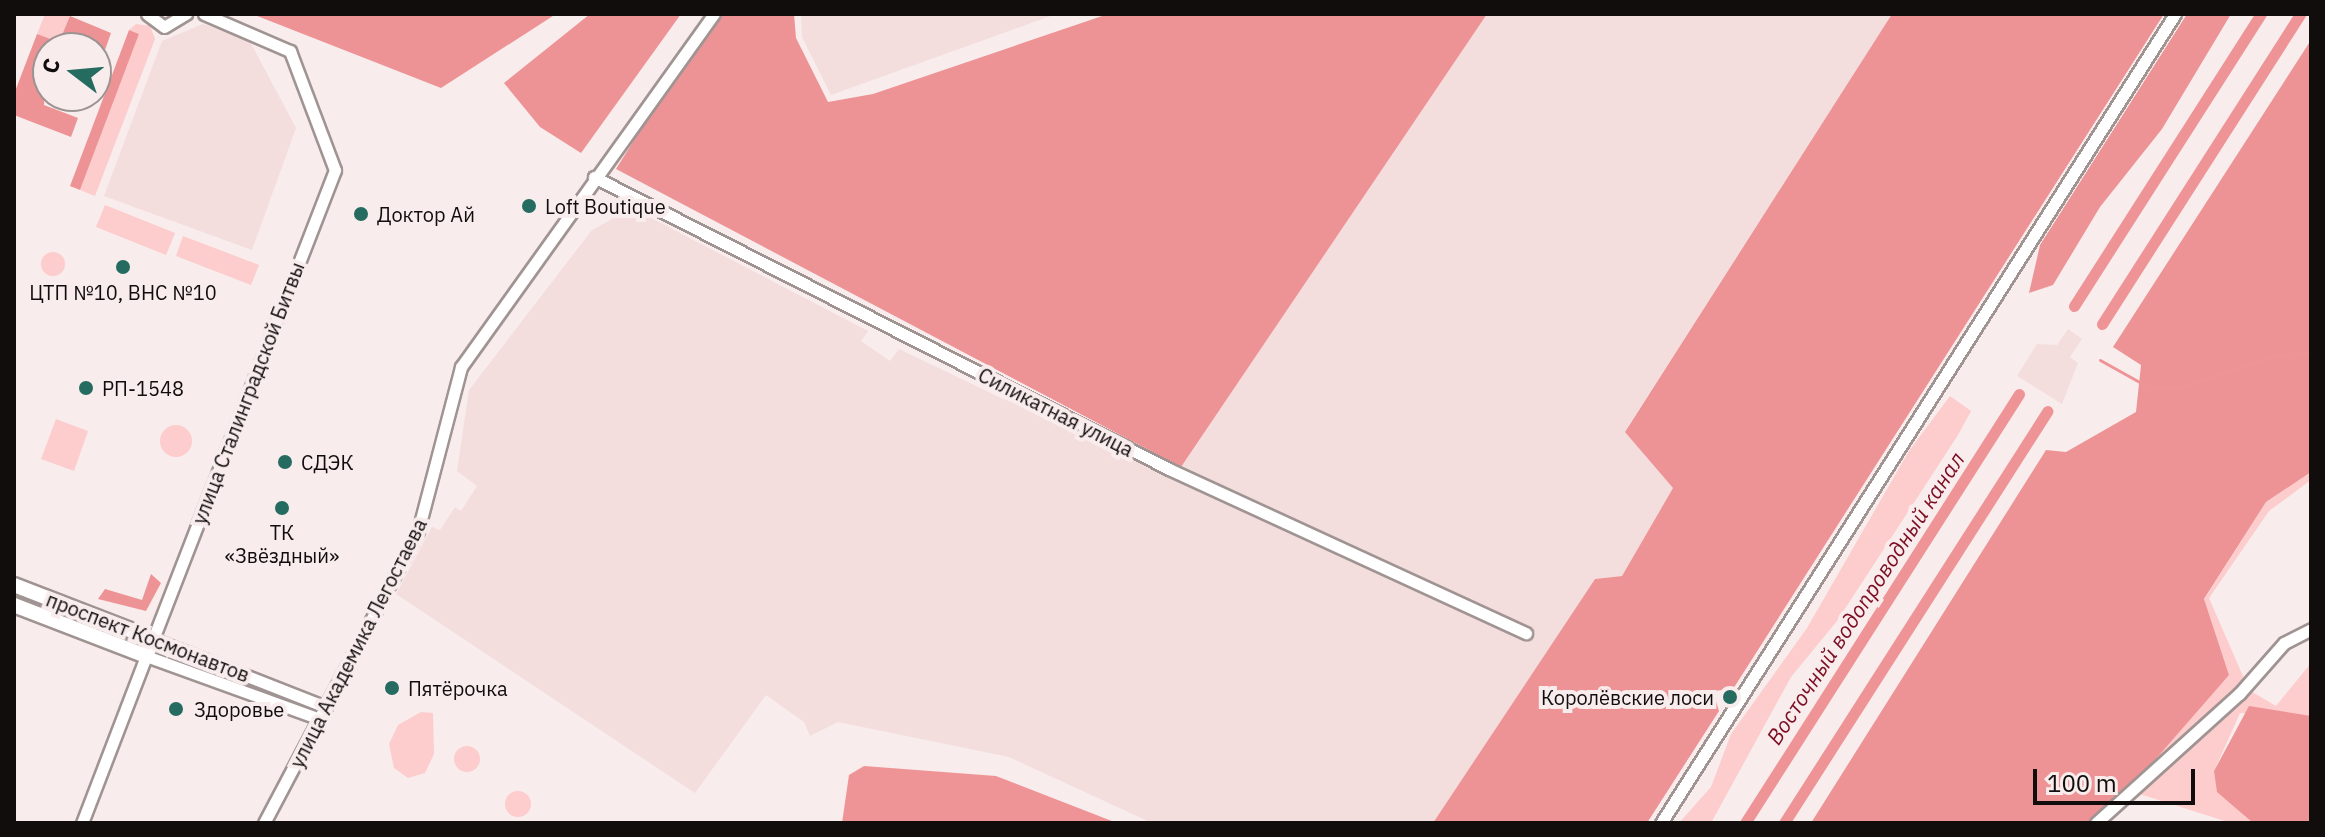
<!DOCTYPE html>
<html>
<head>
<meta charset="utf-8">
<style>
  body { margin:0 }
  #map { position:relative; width:2325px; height:837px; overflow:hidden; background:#f9ecec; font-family:"IBM Plex Sans",sans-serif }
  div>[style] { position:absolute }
  .built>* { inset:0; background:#f3dddd }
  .green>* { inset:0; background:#fdcccc }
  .round { border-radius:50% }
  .forest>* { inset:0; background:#ee9395 }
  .water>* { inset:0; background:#ef9496 }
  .stream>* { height:3px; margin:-1.5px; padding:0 1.5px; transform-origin:1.5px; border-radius:1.5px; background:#ef9496 }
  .canal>* { height:11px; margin:-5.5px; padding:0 5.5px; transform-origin:5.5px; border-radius:5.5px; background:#ef9496 }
  .roads { filter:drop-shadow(2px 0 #a09493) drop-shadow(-2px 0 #a09493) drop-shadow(0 2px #a09493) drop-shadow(0 -2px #a09493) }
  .minor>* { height:11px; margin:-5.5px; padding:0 5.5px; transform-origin:5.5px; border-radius:5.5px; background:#fff }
  .tertiary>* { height:14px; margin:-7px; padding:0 7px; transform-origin:7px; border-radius:7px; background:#fff }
  .dots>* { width:22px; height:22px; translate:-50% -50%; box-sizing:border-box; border:4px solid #f9ecec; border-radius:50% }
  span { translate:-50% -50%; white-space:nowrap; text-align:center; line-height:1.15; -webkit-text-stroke:8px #f9ecec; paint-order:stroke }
  .poi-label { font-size:20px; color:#110d0d }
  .left { translate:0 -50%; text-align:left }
  .right { translate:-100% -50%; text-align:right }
  .street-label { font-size:20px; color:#110d0d }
  .water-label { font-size:22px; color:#7b0e23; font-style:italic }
  .frame { position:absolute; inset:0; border:16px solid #110d0d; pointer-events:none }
  .north { position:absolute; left:32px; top:32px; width:80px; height:80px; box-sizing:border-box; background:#f9ecec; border:2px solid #9c9393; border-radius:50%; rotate:286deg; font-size:22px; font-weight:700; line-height:32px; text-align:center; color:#110d0d }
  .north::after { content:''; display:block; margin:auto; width:28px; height:36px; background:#256b60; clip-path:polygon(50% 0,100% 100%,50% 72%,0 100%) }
  .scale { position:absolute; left:2033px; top:769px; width:162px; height:36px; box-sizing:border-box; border:4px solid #110d0d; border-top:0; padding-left:10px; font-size:24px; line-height:28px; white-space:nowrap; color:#110d0d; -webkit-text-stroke:6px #f9ecec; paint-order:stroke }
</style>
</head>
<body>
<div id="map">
  <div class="built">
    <i style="clip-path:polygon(801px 14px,1056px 14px,831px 95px,802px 37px)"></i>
    <i style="clip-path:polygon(1487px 14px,1892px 14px,1625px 431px,1673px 488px,1622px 576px,1595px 579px,1433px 823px,1152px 823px,1009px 757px,838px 722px,810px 736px,804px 722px,766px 695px,695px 793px,396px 594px,432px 527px,440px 530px,455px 507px,461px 511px,477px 486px,457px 471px,469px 390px,592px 230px,632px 208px,868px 331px,861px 341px,890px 361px,899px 349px,1001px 398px,1181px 467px)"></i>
    <i style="clip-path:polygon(203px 24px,249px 40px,296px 128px,252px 250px,104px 196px,162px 41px)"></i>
    <i style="clip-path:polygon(2068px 329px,2082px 339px,2070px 357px,2078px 363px,2062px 404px,2017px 376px,2037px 344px,2057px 345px)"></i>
  </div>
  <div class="green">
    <i style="clip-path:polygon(45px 14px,70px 16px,59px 42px,37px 34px)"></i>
    <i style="clip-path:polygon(136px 24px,150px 26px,155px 39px,95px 196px,80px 190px,139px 34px,129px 30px)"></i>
    <i style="clip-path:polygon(105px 205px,175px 233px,166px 255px,96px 227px)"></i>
    <i style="clip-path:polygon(183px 236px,259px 265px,251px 285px,176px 256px)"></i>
    <i class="round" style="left:41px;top:252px;width:24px;height:24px"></i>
    <i style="clip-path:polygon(1950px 396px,1971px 411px,1958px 435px,1837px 621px,1791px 677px,1711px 823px,1679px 823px,1711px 787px,1731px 734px,1807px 628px,1909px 451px)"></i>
    <i style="clip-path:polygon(56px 419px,88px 431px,74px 471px,41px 459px)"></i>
    <i class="round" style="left:160px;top:425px;width:32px;height:32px"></i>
    <i style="clip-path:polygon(2311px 472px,2311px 480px,2269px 511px,2209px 598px,2249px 690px,2276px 706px,2311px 663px,2311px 716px,2240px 713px,2214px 771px,2218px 792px,2253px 823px,2231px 823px,2124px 789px,2229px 675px,2204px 600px,2266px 502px)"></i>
    <i style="clip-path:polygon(421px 712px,433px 713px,434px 754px,425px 773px,408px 778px,394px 768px,389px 744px,398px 725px)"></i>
    <i class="round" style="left:454px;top:746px;width:26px;height:26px"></i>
    <i class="round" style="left:505px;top:791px;width:26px;height:26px"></i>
  </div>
  <div class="forest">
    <i style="clip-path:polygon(252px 14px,556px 14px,441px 88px)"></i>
    <i style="clip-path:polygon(590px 14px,681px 14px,581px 153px,540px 127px,504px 83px)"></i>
    <i style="clip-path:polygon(713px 14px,794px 14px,796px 38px,828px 102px,873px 94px,1108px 14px,1487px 14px,1181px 467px,616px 169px)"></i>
    <i style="clip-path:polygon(1892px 14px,2164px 14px,1733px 689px,1713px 691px,1719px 711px,1647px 823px,1433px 823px,1595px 579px,1622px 576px,1673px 488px,1625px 432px)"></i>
    <i style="clip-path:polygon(2187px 14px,2231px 14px,2162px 129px,2100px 207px,2053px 285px,2029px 293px,2040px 245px)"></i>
    <i style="clip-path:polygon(70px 16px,111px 33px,105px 50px,71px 37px,67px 48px,48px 48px,44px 105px,78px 118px,71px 137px,14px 115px,14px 94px,37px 34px,59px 42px)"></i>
    <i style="clip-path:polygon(129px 30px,139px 34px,80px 190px,70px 186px)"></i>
    <i style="clip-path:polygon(2311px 40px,2311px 472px,2266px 502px,2204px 599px,2229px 675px,2100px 823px,1811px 823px,2046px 450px,2066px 452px,2136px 412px,2141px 365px,2113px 347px)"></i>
    <i style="clip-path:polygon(151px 574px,161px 583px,146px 611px,98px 599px,105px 589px,142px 600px)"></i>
    <i style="clip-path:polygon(2249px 706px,2311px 716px,2311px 823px,2253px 823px,2217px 792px,2214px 771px)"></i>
  </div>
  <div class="water">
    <i style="clip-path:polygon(864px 766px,996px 776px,1117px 823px,842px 823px,849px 775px)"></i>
  </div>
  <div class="stream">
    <i style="left:2100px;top:360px;width:57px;rotate:29.2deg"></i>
    <i style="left:2150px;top:388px;width:31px;rotate:-2deg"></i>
    <i style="left:2181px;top:387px;width:99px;rotate:-18.3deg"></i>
    <i style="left:2275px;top:356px;width:36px;rotate:-6deg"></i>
  </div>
  <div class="canal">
    <i style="left:2074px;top:306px;width:347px;rotate:-57.4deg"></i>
    <i style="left:2102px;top:324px;width:368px;rotate:-57.4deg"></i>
    <i style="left:1745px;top:823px;width:509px;rotate:-57.43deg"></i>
    <i style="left:1784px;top:823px;width:489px;rotate:-57.4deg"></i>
  </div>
  <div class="roads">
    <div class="minor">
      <i style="left:147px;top:14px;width:21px;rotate:37deg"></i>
      <i style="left:164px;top:27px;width:26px;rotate:-31deg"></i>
      <i style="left:204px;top:14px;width:94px;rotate:23.3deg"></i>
      <i style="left:290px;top:51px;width:127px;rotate:69.3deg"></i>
      <i style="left:335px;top:170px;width:503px;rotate:111.21deg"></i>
      <i style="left:153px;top:639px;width:186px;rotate:21.5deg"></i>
      <i style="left:594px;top:177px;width:645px;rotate:26.92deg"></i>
      <i style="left:1169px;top:469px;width:393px;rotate:24.7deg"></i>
      <i style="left:82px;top:823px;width:179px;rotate:-69deg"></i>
      <i style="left:146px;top:656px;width:185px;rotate:19.9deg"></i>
      <i style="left:264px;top:823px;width:330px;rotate:-62.2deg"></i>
      <i style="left:418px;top:531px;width:170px;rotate:-75.3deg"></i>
      <i style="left:461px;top:367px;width:434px;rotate:-54.4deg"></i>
      <i style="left:1661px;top:823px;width:958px;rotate:-57.57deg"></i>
      <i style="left:2096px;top:823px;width:193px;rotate:-42.1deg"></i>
      <i style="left:2239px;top:694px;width:68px;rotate:-48.6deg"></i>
      <i style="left:2284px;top:643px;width:30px;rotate:-27deg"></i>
    </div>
    <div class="tertiary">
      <i style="left:14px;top:585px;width:149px;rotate:21.2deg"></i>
      <i style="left:153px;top:639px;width:18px;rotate:112deg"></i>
      <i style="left:146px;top:656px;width:142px;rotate:-158.9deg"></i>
    </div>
  </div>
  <div class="dots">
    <i style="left:529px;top:206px;background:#256b60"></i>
    <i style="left:361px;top:214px;background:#256b60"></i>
    <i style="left:123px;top:267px;background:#256b60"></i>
    <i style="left:86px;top:388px;background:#256b60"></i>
    <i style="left:285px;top:462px;background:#256b60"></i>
    <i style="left:282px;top:508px;background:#256b60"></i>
    <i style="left:392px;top:688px;background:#256b60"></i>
    <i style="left:1730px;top:697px;background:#256b60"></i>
    <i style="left:176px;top:709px;background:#256b60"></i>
  </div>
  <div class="poi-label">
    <span class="left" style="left:545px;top:206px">Loft Boutique</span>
    <span class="left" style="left:377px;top:214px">Доктор Ай</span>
    <span style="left:123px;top:292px">ЦТП №10, ВНС №10</span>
    <span class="left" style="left:102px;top:388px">РП-1548</span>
    <span class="left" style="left:301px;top:462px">СДЭК</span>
    <span style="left:282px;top:544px">ТК<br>«Звёздный»</span>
    <span class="left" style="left:408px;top:688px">Пятёрочка</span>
    <span class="right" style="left:1714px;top:697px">Королёвские лоси</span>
    <span class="left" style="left:194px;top:709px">Здоровье</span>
  </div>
  <div class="street-label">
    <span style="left:248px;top:393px;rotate:-69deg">улица Сталинградской Битвы</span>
    <span style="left:1056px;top:412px;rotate:27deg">Силикатная улица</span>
    <span style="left:148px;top:637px;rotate:21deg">проспект Космонавтов</span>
    <span style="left:358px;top:643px;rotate:-63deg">улица Академика Легостаева</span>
  </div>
  <div class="water-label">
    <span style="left:1865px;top:598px;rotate:-57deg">Восточный водопроводный канал</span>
  </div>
  <div class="frame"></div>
  <div class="north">С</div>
  <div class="scale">100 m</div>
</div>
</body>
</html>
